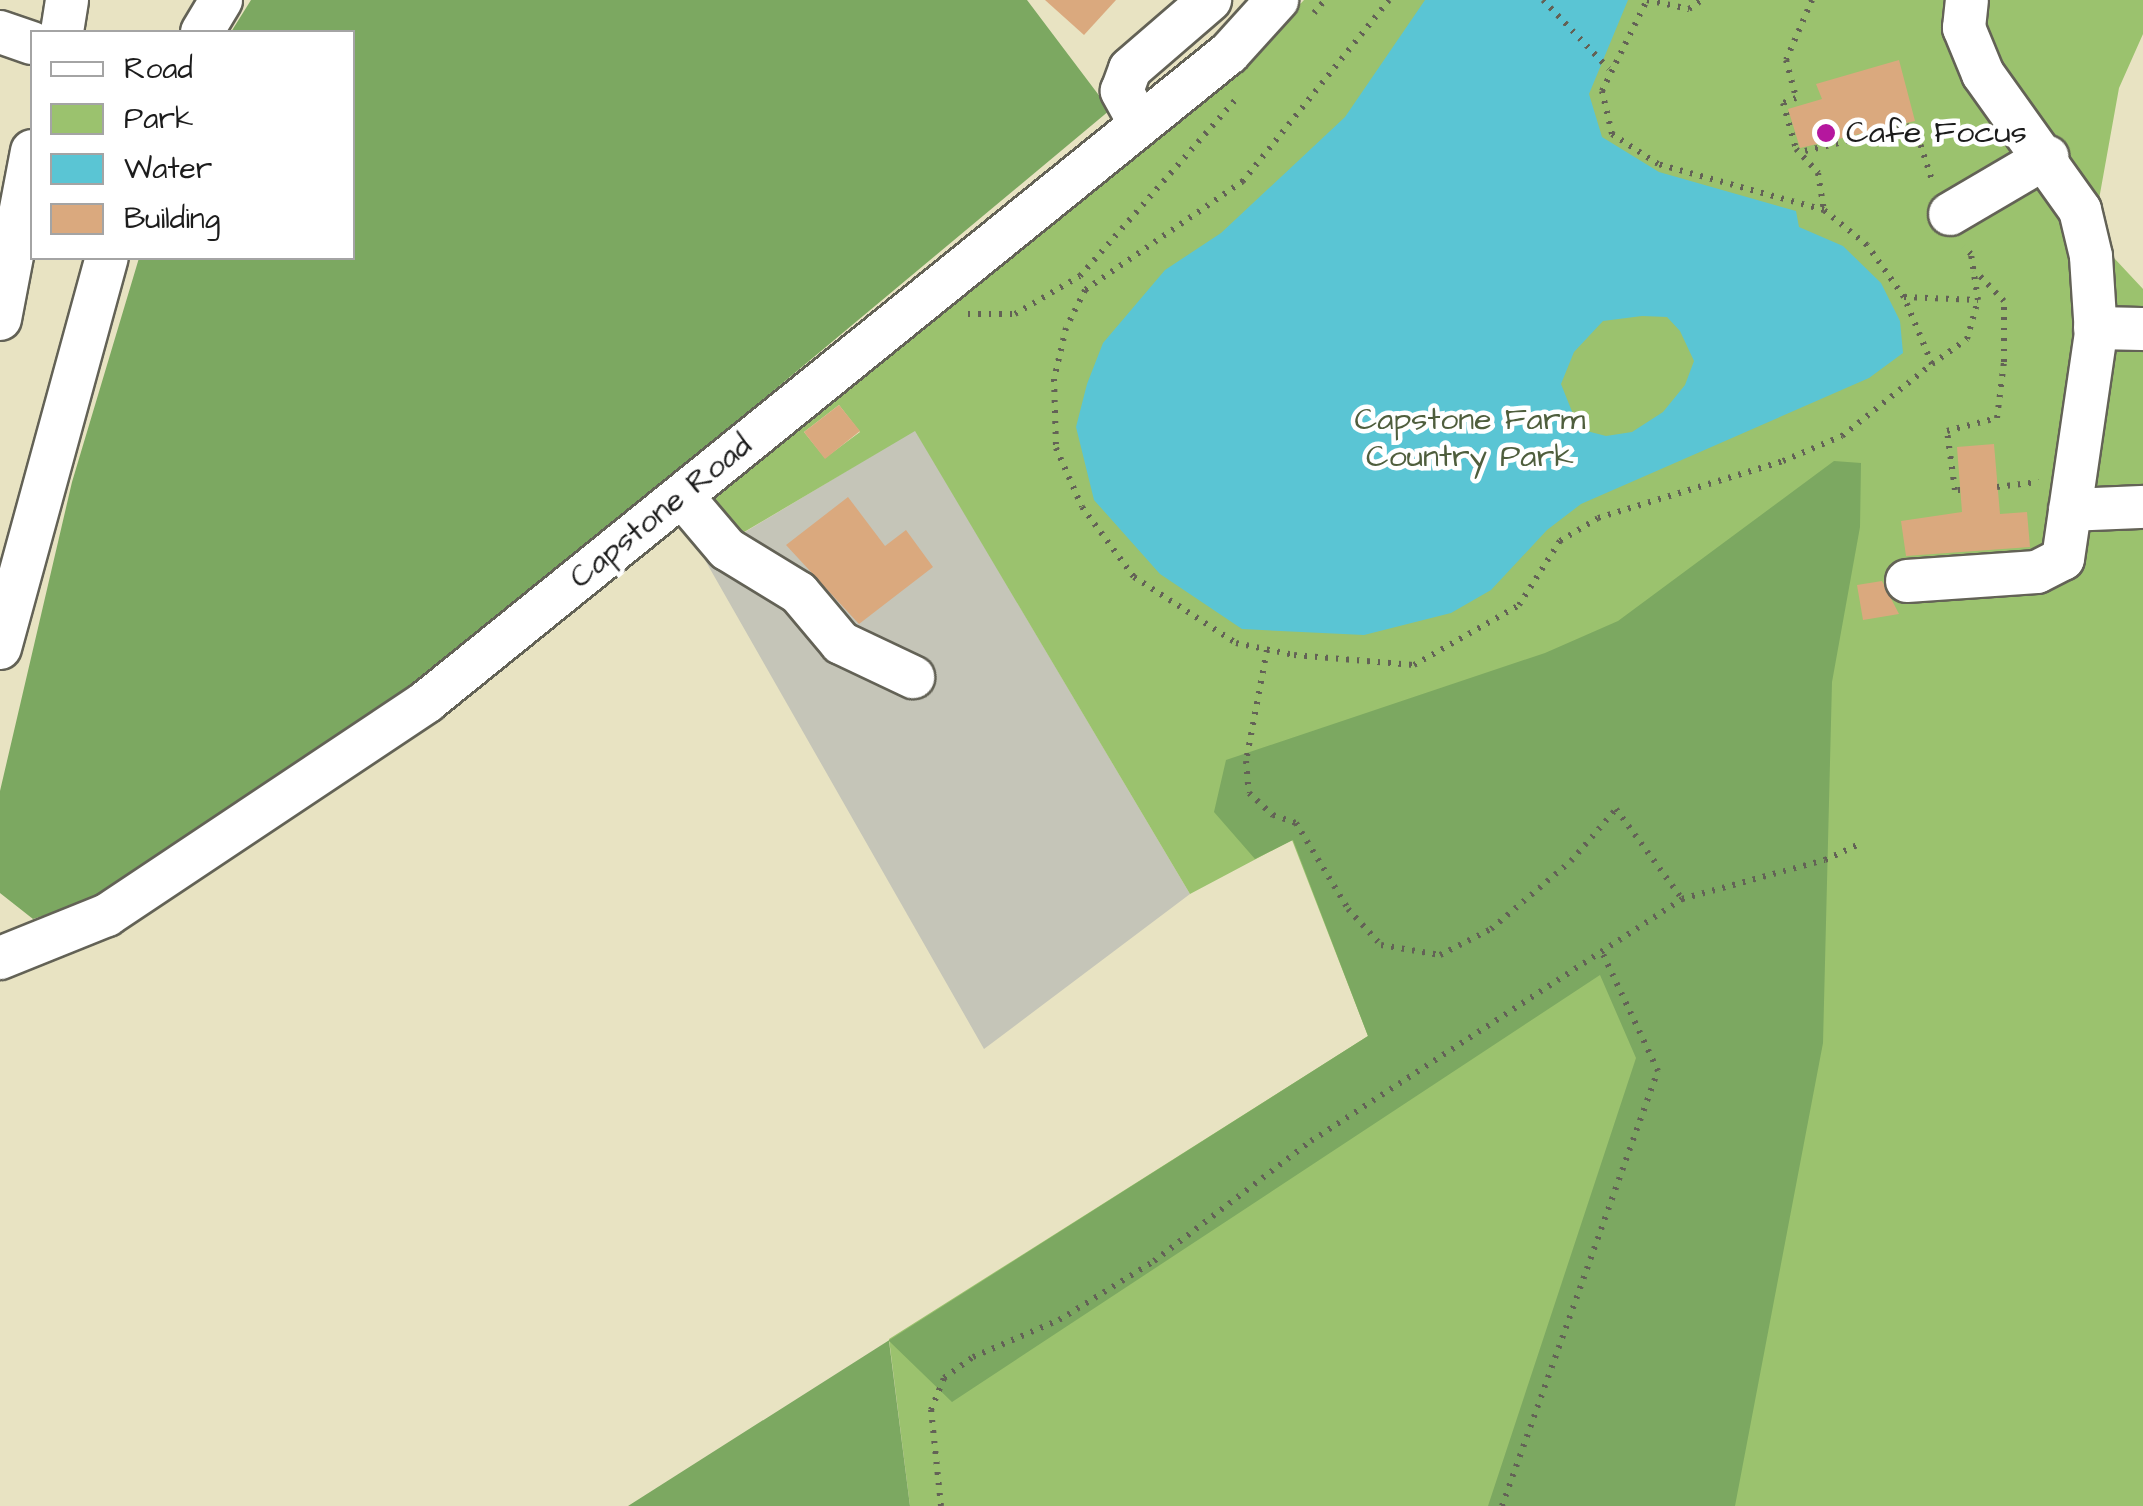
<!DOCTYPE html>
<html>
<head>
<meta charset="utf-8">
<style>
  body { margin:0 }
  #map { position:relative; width:2143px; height:1506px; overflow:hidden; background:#e8e3c2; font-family:"Architects Daughter",sans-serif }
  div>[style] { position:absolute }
  .industrial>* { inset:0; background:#c5c5b8 }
  .green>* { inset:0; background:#9bc26e }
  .forest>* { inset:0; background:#7ca861 }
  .water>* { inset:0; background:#5ac5d4 }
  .building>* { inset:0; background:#daa97e }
  .path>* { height:6px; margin-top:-3px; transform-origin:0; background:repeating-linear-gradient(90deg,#636256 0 2.5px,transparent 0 10.5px) }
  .roads { filter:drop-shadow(2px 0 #636256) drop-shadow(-2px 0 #636256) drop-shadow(0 2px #636256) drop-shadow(0 -2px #636256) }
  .minor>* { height:42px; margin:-21px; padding:0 21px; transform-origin:21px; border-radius:21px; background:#fff }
  .dots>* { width:28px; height:28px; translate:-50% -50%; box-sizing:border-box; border:5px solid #fff; border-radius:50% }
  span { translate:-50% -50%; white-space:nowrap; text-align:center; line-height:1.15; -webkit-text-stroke:9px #fff; paint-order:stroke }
  .poi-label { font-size:32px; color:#1c1c1c }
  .left { translate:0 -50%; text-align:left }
  .park-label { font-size:32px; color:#4f5e3d }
  .street-label { font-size:32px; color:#1c1c1c }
  .legend { position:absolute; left:30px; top:30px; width:325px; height:230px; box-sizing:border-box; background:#fff; border:2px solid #a4a4a4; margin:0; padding:12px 18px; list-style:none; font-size:30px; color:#1c1c1c }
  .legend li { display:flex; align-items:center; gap:20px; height:50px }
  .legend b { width:50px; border:2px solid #a4a4a4 }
</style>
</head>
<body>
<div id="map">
  <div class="industrial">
    <i style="clip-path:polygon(915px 430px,1190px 894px,984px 1049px,677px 511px,735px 538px)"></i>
  </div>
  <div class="green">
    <i style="clip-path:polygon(evenodd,1304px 0,2143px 0,2143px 34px,2119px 88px,2096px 216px,2100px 243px,2143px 289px,2143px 1506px,910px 1506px,889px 1339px,1368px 1036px,1292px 840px,1190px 894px,915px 431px,734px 538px,696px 494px,1242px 66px,1304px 0,839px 405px,860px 432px,825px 458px,804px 432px,839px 405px)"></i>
  </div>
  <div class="forest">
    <i style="clip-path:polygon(251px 0,1027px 0,1110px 110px,484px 632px,126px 890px,33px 919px,0 893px,0 791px,72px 482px,139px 258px,352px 258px,352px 32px,231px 32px)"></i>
    <i style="clip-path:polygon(1834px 461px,1861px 463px,1860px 527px,1832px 682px,1823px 1043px,1735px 1506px,1488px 1506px,1636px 1058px,1600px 975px,952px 1402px,889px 1341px,910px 1506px,628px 1506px,1368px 1036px,1293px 840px,1255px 859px,1214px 812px,1226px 760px,1545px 653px,1618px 621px)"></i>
  </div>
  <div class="water">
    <i style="clip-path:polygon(evenodd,1425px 0,1628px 0,1589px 94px,1602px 137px,1659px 172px,1796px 211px,1799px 227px,1843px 246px,1881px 283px,1900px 321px,1903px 353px,1869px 378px,1581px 504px,1547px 530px,1491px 590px,1451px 613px,1364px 635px,1242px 629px,1160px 574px,1094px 500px,1076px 427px,1087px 384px,1103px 343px,1165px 270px,1221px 233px,1345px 117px,1425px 0,1642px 316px,1667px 317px,1680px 331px,1694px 361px,1685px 385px,1663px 412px,1632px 432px,1606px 436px,1579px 429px,1561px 384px,1574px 352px,1603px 321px,1642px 316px)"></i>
  </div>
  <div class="building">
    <i style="clip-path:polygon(1045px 0,1116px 0,1084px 35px)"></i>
    <i style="clip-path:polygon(1899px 60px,1915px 121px,1800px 148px,1788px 109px,1822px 99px,1816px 84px)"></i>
    <i style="clip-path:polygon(839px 405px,860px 431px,825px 459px,804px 432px)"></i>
    <i style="clip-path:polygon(1994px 444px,2000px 514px,2027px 512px,2030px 547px,1906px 556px,1901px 521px,1962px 512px,1957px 447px)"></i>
    <i style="clip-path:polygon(848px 497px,885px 546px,906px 530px,933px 567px,859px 624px,786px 545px)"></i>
    <i style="clip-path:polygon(1882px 581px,1899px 614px,1863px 620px,1857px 585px)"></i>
  </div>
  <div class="path">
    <i style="left:1389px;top:0;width:233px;rotate:128.9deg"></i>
    <i style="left:1243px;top:181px;width:192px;rotate:145.4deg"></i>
    <i style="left:1085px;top:290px;width:42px;rotate:116.6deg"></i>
    <i style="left:1066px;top:328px;width:52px;rotate:103.2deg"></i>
    <i style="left:1054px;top:379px;width:69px;rotate:88.3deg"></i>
    <i style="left:1056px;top:448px;width:64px;rotate:66.2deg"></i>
    <i style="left:1082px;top:507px;width:87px;rotate:53.4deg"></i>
    <i style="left:1134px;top:577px;width:121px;rotate:32.9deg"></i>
    <i style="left:1236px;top:643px;width:59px;rotate:11.7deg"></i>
    <i style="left:1294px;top:655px;width:120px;rotate:4.8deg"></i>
    <i style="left:1414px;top:665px;width:121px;rotate:-29.7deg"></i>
    <i style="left:1519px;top:605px;width:76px;rotate:-57.4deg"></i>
    <i style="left:1560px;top:541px;width:44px;rotate:-31.2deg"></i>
    <i style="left:1598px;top:518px;width:194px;rotate:-17.1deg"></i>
    <i style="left:1783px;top:461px;width:64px;rotate:-23deg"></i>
    <i style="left:1842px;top:436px;width:115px;rotate:-38.7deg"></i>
    <i style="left:1932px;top:364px;width:73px;rotate:-112.7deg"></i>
    <i style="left:1904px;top:297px;width:64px;rotate:-125.4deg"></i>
    <i style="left:1867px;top:245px;width:55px;rotate:-140.9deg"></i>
    <i style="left:1824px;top:210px;width:172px;rotate:-164.5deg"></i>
    <i style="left:1658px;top:164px;width:55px;rotate:-146.9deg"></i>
    <i style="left:1612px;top:134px;width:44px;rotate:-103.1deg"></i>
    <i style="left:1602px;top:91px;width:102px;rotate:-63.7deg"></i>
    <i style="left:1543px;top:0;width:95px;rotate:46.3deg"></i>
    <i style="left:1647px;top:0;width:43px;rotate:12.1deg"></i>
    <i style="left:1689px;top:9px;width:16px;rotate:-35deg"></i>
    <i style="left:1812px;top:0;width:65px;rotate:113.4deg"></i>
    <i style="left:1786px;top:60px;width:39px;rotate:75deg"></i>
    <i style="left:1796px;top:98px;width:14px;rotate:159deg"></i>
    <i style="left:1783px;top:103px;width:48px;rotate:74.2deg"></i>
    <i style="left:1796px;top:149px;width:33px;rotate:47deg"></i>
    <i style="left:1818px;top:173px;width:37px;rotate:81deg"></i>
    <i style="left:1314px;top:13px;width:17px;rotate:-50deg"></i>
    <i style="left:1805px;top:151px;width:112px;rotate:-13.4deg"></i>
    <i style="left:1914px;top:125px;width:61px;rotate:71.9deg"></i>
    <i style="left:1904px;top:297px;width:74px;rotate:2.3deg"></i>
    <i style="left:1978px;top:300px;width:47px;rotate:-98.7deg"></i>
    <i style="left:1971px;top:254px;width:10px;rotate:-135deg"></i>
    <i style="left:968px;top:314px;width:47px"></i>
    <i style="left:1015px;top:314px;width:75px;rotate:-30.3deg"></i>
    <i style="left:1080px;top:276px;width:235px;rotate:-48.6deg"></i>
    <i style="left:1932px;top:364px;width:43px;rotate:-35.5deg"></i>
    <i style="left:1967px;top:339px;width:41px;rotate:-74.2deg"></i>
    <i style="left:1997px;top:487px;width:42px;rotate:-6.8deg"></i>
    <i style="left:1960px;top:490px;width:5px;rotate:180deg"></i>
    <i style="left:1955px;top:490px;width:60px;rotate:-97.7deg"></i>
    <i style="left:1947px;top:431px;width:52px;rotate:-14.6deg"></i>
    <i style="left:1997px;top:418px;width:56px;rotate:-82.9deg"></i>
    <i style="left:2004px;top:362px;width:61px;rotate:-90deg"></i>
    <i style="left:2004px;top:301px;width:42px;rotate:-134deg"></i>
    <i style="left:1267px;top:650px;width:113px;rotate:100.7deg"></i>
    <i style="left:1246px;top:761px;width:32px;rotate:85deg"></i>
    <i style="left:1249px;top:793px;width:33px;rotate:43deg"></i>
    <i style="left:1273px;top:815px;width:24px;rotate:19deg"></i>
    <i style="left:1296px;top:823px;width:100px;rotate:58.8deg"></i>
    <i style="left:1348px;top:909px;width:49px;rotate:47.5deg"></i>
    <i style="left:1381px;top:945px;width:60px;rotate:9.6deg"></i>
    <i style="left:1440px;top:955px;width:57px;rotate:-27deg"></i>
    <i style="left:1491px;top:929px;width:105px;rotate:-40.4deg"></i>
    <i style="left:1571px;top:861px;width:69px;rotate:-49.1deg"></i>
    <i style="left:1616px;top:809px;width:112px;rotate:53.7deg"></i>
    <i style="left:941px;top:1506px;width:97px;rotate:-95.9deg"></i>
    <i style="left:931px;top:1410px;width:35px;rotate:-68deg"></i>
    <i style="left:944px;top:1378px;width:36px;rotate:-36deg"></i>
    <i style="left:973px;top:1357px;width:94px;rotate:-23.3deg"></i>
    <i style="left:1059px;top:1320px;width:112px;rotate:-31.8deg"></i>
    <i style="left:1154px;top:1261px;width:198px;rotate:-37.4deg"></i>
    <i style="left:1311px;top:1141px;width:443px;rotate:-33.1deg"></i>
    <i style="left:1682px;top:899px;width:148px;rotate:-15.3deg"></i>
    <i style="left:1825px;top:860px;width:38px;rotate:-25deg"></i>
    <i style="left:1502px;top:1506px;width:462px;rotate:-70.3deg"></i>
    <i style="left:1658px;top:1071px;width:136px;rotate:-115.2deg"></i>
  </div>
  <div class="roads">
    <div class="minor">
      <i style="left:0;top:32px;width:34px;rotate:19deg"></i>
      <i style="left:62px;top:32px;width:32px;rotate:-81deg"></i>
      <i style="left:202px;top:32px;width:37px;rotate:-59deg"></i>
      <i style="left:1140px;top:124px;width:38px;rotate:-119deg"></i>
      <i style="left:1122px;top:91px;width:23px;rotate:-70deg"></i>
      <i style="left:1130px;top:69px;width:106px;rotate:-40.8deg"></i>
      <i style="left:1950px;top:214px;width:113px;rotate:-30.4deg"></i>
      <i style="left:0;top:319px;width:171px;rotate:-79.2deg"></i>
      <i style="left:2095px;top:328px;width:48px;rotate:1.2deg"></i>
      <i style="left:682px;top:496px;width:70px;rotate:49.7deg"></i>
      <i style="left:727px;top:549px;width:84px;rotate:31.4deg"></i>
      <i style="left:799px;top:593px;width:65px;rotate:50deg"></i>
      <i style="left:841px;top:643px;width:80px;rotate:25.3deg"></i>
      <i style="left:2070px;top:510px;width:73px;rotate:-2.4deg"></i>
      <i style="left:1907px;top:581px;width:130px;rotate:-4deg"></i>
      <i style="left:2037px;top:572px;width:29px;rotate:-27deg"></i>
      <i style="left:2063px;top:559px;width:227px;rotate:-81.7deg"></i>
      <i style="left:2096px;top:334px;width:78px;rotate:-93.7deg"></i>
      <i style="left:2091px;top:256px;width:47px;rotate:-103.4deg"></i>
      <i style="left:2080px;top:210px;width:167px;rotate:-125.5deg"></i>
      <i style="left:1983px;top:74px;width:50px;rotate:-112.4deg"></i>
      <i style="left:1964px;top:28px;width:28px;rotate:-84deg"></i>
      <i style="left:0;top:648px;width:404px;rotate:-74.7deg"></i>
      <i style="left:0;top:958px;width:115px;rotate:-21.9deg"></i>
      <i style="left:107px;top:915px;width:384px;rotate:-33.7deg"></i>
      <i style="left:426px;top:702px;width:1032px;rotate:-38.95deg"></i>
      <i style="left:1229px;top:53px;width:72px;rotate:-47.8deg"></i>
    </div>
  </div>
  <div class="dots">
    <i style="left:1826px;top:133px;background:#b5179e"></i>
  </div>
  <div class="poi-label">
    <span class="left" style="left:1846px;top:133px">Cafe Focus</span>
  </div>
  <div class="park-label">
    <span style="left:1470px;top:439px">Capstone Farm<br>Country Park</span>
  </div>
  <div class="street-label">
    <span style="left:661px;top:512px;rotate:-39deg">Capstone Road</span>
  </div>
  <ul class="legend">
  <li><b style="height:12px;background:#fff"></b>Road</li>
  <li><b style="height:28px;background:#9bc26e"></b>Park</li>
  <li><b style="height:28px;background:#5ac5d4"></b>Water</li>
  <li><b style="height:28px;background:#daa97e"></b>Building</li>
  </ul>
</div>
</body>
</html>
